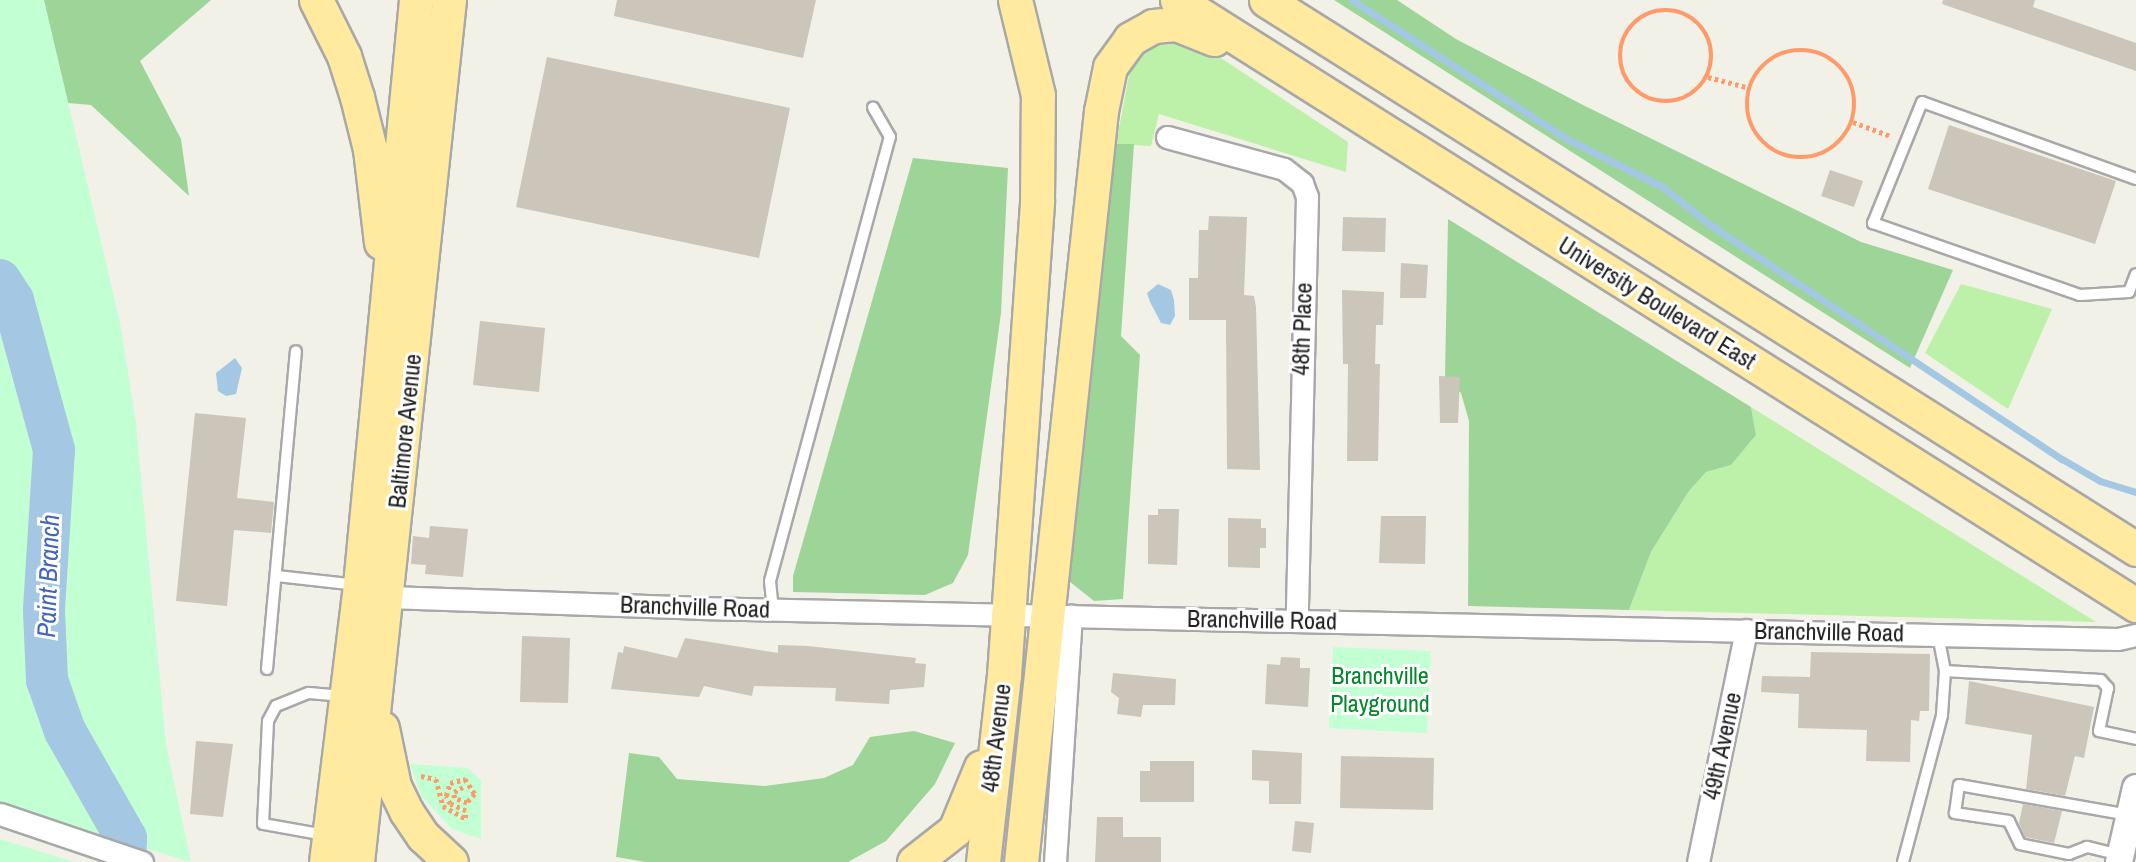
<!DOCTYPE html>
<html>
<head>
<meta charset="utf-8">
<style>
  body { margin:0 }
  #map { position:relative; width:2136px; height:862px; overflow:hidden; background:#f2f1e7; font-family:"Archivo Narrow",sans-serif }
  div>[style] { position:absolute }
  .grass>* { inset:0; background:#bdf0a9 }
  .forest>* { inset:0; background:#9dd598 }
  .park>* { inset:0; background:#c2ffd3 }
  .water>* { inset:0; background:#a4c8e4 }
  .stream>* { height:7px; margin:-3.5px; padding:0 3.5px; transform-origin:3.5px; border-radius:3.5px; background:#a4c8e4 }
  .river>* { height:42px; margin:-21px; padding:0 21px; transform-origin:21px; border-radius:21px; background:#a4c8e4 }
  .building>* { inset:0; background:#cbc5ba }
  .path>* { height:4.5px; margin-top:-2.25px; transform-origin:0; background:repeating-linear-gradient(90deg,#ff9a6b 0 3.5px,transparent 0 7px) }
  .path>.ring { margin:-2.25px; padding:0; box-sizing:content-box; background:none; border:4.5px solid #ff9a6b; border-radius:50% }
  .roads { filter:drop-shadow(2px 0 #a8a8a8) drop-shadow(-2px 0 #a8a8a8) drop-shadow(0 2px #a8a8a8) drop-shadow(0 -2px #a8a8a8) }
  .service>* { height:10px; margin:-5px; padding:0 5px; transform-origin:5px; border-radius:5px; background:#fff }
  .minor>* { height:21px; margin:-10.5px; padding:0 10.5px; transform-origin:10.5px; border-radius:10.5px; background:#fff }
  .tertiary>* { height:26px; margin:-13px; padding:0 13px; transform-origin:13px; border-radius:13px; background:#fff }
  .primary>* { height:33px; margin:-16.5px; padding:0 16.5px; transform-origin:16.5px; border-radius:16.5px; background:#ffea9f }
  span { translate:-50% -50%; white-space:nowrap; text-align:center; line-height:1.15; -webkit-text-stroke:6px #fff; paint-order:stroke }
  .street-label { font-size:24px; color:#212121 }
  .park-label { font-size:24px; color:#028729 }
  .water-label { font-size:26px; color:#4366bc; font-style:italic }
</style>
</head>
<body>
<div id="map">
  <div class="grass">
    <i style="clip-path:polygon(1176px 40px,1192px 42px,1224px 60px,1348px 142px,1346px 172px,1159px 114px,1151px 146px,1116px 144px,1131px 65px,1138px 53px,1161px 41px)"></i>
    <i style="clip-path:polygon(1961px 284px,2052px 309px,2008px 409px,1925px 353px)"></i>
    <i style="clip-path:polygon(1751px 407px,2096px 622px,1629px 610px,1651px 552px,1689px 491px,1706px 472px,1731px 465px,1756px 435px)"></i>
  </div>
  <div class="forest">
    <i style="clip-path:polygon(0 0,211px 0,140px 61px,181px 139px,189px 196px,91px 105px,0 97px)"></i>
    <i style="clip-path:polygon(1334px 0,1397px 0,1456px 39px,1581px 104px,1861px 242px,1953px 270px,1910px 368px)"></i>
    <i style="clip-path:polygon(1116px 144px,1134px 144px,1121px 336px,1140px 355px,1123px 599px,1094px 601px,1065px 578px,1090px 385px,1103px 218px)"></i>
    <i style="clip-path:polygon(913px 158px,1008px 168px,1001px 313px,968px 555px,953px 583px,925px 595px,793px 592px,793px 576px)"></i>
    <i style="clip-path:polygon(1448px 219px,1751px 407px,1756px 435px,1731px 465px,1706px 472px,1689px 491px,1651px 552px,1629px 610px,1468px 606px,1469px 421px,1461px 393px,1445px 377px)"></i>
    <i style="clip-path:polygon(914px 731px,955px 743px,935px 784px,886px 841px,848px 862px,646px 862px,616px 857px,629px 753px,659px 757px,677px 779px,765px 786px,824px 778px,853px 765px,870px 737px)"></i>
  </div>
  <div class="park">
    <i style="clip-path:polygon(0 0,44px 0,120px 322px,136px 423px,166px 744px,191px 862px,0 804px)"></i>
    <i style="clip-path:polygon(1333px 647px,1431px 651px,1427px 733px,1329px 728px)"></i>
    <i style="clip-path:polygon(410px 764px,467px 768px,481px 780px,481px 839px,452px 829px,422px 797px)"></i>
    <i style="clip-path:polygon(0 839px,74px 862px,0 862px)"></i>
  </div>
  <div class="water">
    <i style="clip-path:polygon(1158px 284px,1171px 290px,1174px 300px,1175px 316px,1170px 325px,1161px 323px,1150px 302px,1147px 293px)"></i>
    <i style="clip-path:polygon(235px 358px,242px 368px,236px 394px,226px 396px,218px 391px,216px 373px)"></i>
  </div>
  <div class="stream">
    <i style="left:1352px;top:0;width:254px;rotate:32.9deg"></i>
    <i style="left:1565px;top:138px;width:110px;rotate:26.6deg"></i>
    <i style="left:1663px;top:187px;width:59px;rotate:38.8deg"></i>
    <i style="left:1709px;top:224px;width:424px;rotate:33.7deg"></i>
    <i style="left:2062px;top:459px;width:44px;rotate:30.1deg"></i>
    <i style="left:2100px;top:481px;width:38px;rotate:17deg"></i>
  </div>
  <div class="river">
    <i style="left:0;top:280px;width:24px;rotate:57deg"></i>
    <i style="left:13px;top:300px;width:156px;rotate:74.7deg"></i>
    <i style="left:54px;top:450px;width:161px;rotate:93.6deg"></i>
    <i style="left:44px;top:611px;width:69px;rotate:87.5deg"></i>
    <i style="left:47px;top:680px;width:54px;rotate:70.6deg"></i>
    <i style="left:65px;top:731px;width:123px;rotate:60.3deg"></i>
    <i style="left:126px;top:838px;width:24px;rotate:92deg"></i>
  </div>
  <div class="building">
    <i style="clip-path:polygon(617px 0,816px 0,803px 58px,614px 16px)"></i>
    <i style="clip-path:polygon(1943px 0,2035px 0,2033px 7px,2136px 43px,2136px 71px,1942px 4px)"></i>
    <i style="clip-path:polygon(547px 57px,790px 108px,759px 258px,516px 207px)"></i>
    <i style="clip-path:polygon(1949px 125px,2116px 181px,2095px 244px,1928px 189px)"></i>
    <i style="clip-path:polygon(1830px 170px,1863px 181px,1854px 207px,1821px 196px)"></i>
    <i style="clip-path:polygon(1209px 216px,1247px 217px,1244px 295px,1254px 296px,1256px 307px,1260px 470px,1227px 469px,1226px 320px,1189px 320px,1189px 278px,1198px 278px,1199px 230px,1208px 230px)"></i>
    <i style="clip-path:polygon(1343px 217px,1386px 218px,1385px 252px,1342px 251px)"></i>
    <i style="clip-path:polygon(1401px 263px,1428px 265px,1426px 298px,1400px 298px)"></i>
    <i style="clip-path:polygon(1342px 290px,1384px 292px,1383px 325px,1376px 325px,1375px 364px,1380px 364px,1378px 461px,1347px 461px,1348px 364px,1343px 364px)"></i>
    <i style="clip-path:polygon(480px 321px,545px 328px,539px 392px,473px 385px)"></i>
    <i style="clip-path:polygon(1439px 376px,1460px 377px,1458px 423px,1440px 423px)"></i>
    <i style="clip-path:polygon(195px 413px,246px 418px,237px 498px,274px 502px,271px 533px,234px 530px,227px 606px,176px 601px)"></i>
    <i style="clip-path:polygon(1158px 509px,1179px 509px,1177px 565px,1148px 564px,1148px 515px,1158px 515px)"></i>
    <i style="clip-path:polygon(1381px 516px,1426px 516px,1425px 564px,1379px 563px)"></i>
    <i style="clip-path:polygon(1228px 518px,1261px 519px,1261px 528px,1266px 528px,1266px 548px,1260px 548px,1260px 568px,1228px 567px)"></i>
    <i style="clip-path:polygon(430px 526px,468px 529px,463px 577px,425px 574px,426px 565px,411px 564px,413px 536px,429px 538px)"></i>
    <i style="clip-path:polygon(522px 636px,570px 638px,568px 703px,520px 702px)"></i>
    <i style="clip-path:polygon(685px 638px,778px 653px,778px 645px,808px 646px,916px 658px,915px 663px,926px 664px,924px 687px,890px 690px,889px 704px,835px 701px,836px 688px,754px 686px,752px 696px,704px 686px,699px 697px,611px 689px,618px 652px,623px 653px,624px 646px,677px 658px)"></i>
    <i style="clip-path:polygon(1811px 652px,1930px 654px,1929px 711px,1920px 711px,1919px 721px,1911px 720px,1910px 762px,1866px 761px,1867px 730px,1798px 728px,1799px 694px,1761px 692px,1762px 676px,1810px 677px)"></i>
    <i style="clip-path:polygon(1281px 657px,1300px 658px,1300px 668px,1310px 668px,1308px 707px,1265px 704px,1267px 664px,1280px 665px)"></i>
    <i style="clip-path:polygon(1113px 673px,1176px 679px,1175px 705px,1143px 705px,1141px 717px,1117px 714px,1119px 698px,1111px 692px)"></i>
    <i style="clip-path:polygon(1969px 681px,2094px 707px,2084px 758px,2075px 756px,2065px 796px,2026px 789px,2032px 735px,1965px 724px)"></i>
    <i style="clip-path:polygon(196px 741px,233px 744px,223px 817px,190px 814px)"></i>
    <i style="clip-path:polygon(1252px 750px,1302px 753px,1301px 804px,1269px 804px,1269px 781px,1252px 780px)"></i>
    <i style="clip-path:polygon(1341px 756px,1434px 758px,1433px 810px,1340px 808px)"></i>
    <i style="clip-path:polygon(1150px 761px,1194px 761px,1194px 802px,1140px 802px,1140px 771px,1150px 771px)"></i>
    <i style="clip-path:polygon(2023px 804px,2062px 811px,2054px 843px,2025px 837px,2019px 823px)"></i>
    <i style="clip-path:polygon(1097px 817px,1123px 817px,1123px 837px,1161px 837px,1161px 862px,1095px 862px)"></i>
    <i style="clip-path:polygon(1295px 821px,1314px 823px,1311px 853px,1292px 851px)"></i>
  </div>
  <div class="path">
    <i class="ring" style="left:1620px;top:10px;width:87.5px;height:87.5px"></i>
    <i class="ring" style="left:1747px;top:50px;width:103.5px;height:103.5px"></i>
    <i style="left:1708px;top:77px;width:43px;rotate:14.7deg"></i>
    <i style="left:1853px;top:122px;width:40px;rotate:20.2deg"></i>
    <i style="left:421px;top:776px;width:15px;rotate:11deg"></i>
    <i style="left:436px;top:779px;width:28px;rotate:75deg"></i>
    <i style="left:443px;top:806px;width:25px;rotate:29deg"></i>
    <i style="left:465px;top:818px;width:7px;rotate:-82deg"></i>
    <i style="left:466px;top:811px;width:17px;rotate:-156deg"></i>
    <i style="left:450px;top:804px;width:9px;rotate:-117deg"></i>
    <i style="left:446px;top:796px;width:14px;rotate:-73deg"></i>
    <i style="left:450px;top:783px;width:16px;rotate:-15deg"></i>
    <i style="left:465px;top:779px;width:18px;rotate:56deg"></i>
    <i style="left:475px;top:794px;width:12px;rotate:132deg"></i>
    <i style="left:467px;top:803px;width:14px;rotate:-159deg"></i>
    <i style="left:454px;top:798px;width:6px;rotate:-90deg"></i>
    <i style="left:454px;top:792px;width:10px;rotate:-29deg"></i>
  </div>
  <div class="roads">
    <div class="service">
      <i style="left:2136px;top:179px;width:227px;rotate:-160.2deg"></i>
      <i style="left:1922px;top:102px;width:131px;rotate:112deg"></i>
      <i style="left:1873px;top:223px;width:219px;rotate:19.2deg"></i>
      <i style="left:2080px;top:295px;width:49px;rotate:-3.5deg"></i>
      <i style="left:2129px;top:292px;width:19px;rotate:-69deg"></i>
      <i style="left:277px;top:576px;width:81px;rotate:6.4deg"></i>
      <i style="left:773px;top:610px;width:29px;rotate:-96deg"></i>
      <i style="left:770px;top:581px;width:460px;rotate:-74.9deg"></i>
      <i style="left:890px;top:137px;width:34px;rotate:-120deg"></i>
      <i style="left:267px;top:669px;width:319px;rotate:-84.8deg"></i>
      <i style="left:1945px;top:671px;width:156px;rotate:3.3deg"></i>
      <i style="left:2101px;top:680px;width:11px;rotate:49deg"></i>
      <i style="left:2108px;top:688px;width:44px;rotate:101.8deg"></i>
      <i style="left:2099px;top:731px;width:38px;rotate:12deg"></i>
      <i style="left:325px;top:835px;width:63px;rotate:-169.9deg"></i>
      <i style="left:263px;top:824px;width:103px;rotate:-87.2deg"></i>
      <i style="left:268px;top:721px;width:17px;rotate:-62deg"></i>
      <i style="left:276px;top:706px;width:35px;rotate:-22deg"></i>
      <i style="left:309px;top:693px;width:34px;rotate:5deg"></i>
      <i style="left:2120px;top:855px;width:34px;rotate:-166deg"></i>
      <i style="left:2087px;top:847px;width:19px;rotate:159deg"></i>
      <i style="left:2069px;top:854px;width:50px;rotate:-168.5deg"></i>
      <i style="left:2020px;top:844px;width:25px;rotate:-116deg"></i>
      <i style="left:2009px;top:821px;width:55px;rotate:-171.6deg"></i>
      <i style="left:1955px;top:813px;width:28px;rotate:-82deg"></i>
      <i style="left:1959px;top:785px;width:174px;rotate:10deg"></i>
      <i style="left:1903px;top:862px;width:152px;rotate:-75.1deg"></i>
      <i style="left:1942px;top:715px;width:44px;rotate:-86.1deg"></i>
      <i style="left:1945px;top:671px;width:37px;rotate:-101deg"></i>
    </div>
    <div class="minor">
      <i style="left:1167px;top:137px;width:121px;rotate:15.3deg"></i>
      <i style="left:1284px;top:169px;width:23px;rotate:38deg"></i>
      <i style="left:1302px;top:183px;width:15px;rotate:70deg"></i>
      <i style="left:1307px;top:197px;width:423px;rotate:91.4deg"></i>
      <i style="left:388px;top:597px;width:311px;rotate:2deg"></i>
      <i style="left:699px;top:608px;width:1419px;rotate:1.25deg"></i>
      <i style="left:2118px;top:639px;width:18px;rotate:-13deg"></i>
      <i style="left:0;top:814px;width:150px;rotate:18.7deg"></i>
      <i style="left:1055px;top:862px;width:247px;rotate:-86.3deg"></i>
      <i style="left:1698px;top:862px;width:237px;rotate:-78.3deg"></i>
    </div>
    <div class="tertiary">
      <i style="left:2119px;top:862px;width:76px;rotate:-77.1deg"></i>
    </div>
    <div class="primary">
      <i style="left:316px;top:0;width:63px;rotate:63.4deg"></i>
      <i style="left:344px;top:56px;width:43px;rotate:72.4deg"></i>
      <i style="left:357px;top:97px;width:54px;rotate:76deg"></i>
      <i style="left:370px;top:149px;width:94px;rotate:83.3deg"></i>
      <i style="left:1177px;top:0;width:1134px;rotate:32.25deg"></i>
      <i style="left:1266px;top:0;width:1029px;rotate:32.25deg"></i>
      <i style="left:382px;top:728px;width:59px;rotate:78.3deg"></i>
      <i style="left:394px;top:786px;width:28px;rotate:64deg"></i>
      <i style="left:406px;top:811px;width:30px;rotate:56deg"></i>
      <i style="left:423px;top:836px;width:38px;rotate:43deg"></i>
      <i style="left:326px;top:862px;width:279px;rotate:-83deg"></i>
      <i style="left:360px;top:585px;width:588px;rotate:-84.53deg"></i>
      <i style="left:357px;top:862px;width:867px;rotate:-83.91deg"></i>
      <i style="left:914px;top:862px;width:52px;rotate:-38deg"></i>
      <i style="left:955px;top:830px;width:68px;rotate:-67.6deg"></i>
      <i style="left:983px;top:862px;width:188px;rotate:-83.6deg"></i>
      <i style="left:1004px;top:675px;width:476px;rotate:-86deg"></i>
      <i style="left:1037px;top:200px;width:105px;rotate:-89.5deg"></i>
      <i style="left:1038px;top:95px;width:98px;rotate:-103.6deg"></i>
      <i style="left:1021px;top:862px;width:755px;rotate:-83.92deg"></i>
      <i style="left:1101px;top:111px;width:45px;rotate:-78.4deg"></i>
      <i style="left:1110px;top:67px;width:34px;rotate:-54deg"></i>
      <i style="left:1130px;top:39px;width:26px;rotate:-29deg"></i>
      <i style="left:1153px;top:26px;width:23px;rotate:-5deg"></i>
      <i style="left:1176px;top:24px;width:41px;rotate:21.5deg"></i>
    </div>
  </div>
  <div class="street-label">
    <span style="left:1657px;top:303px;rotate:32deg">University Boulevard East</span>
    <span style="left:1302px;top:329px;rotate:-88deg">48th Place</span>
    <span style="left:405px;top:431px;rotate:-84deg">Baltimore Avenue</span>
    <span style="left:695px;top:607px;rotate:2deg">Branchville Road</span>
    <span style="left:1262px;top:620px;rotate:1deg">Branchville Road</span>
    <span style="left:1829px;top:632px;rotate:1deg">Branchville Road</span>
    <span style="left:996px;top:738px;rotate:-83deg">48th Avenue</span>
    <span style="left:1722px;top:746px;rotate:-78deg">49th Avenue</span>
  </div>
  <div class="park-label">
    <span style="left:1380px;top:690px">Branchville<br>Playground</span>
  </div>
  <div class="water-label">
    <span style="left:48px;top:576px;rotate:-88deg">Paint Branch</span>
  </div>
</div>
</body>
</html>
